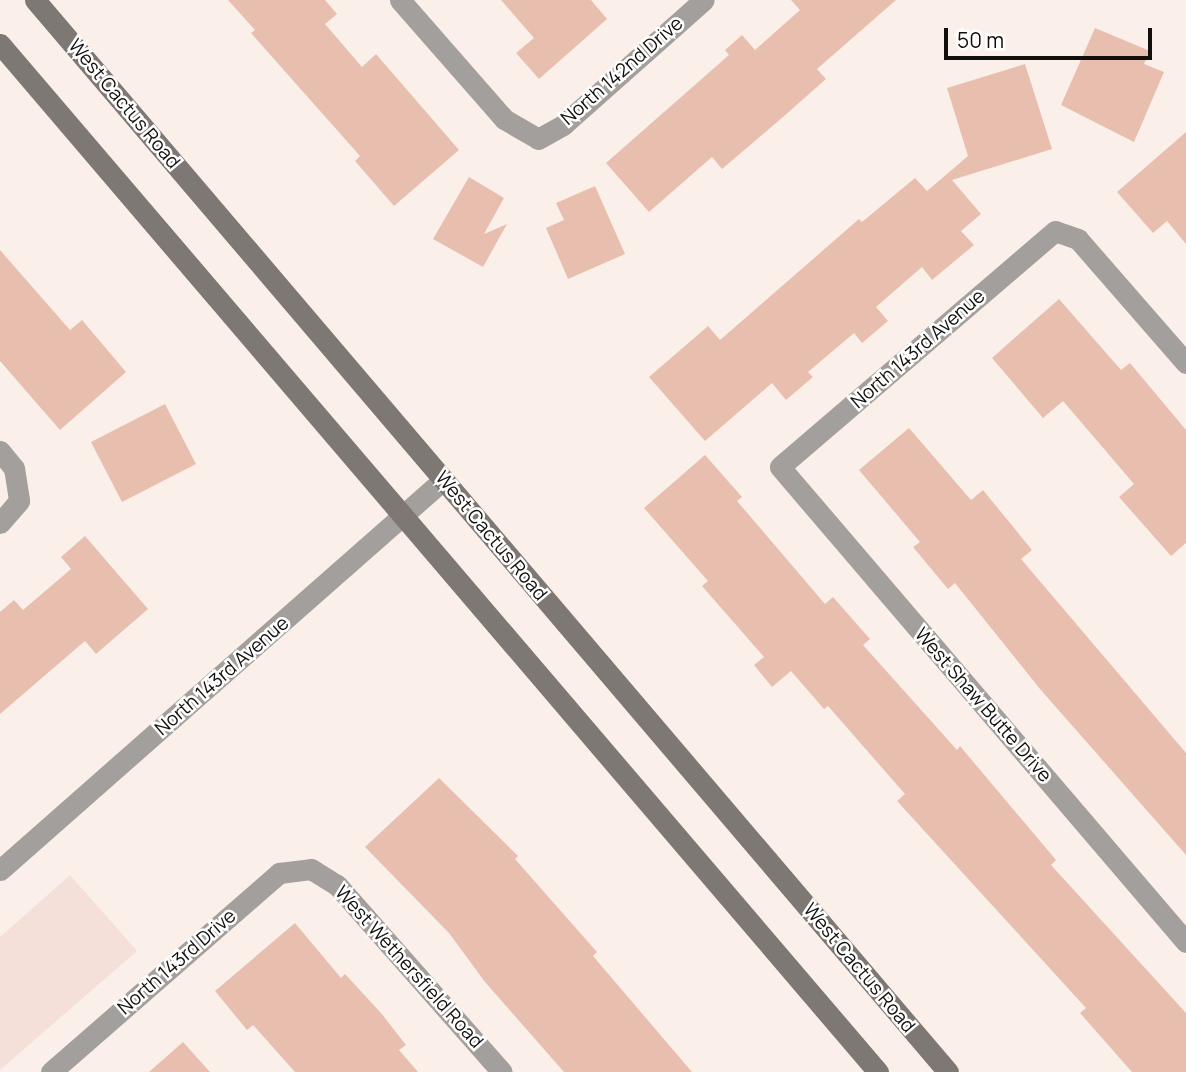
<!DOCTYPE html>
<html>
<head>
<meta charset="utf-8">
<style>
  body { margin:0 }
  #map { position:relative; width:1186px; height:1072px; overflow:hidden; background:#fbefea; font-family:Manrope,sans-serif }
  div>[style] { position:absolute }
  .built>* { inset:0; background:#f4e0d9 }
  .building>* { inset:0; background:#e8bfae }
  .street>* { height:21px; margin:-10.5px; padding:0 10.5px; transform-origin:10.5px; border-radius:10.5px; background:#a39f9c }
  .secondary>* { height:21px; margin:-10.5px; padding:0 10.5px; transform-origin:10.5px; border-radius:10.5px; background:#7e7874 }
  span { translate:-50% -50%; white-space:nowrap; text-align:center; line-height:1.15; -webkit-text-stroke:5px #fff; paint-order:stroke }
  .street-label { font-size:19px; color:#120f0d }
  .scale { position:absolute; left:944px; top:28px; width:208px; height:32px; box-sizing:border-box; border:4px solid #120f0d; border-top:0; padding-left:9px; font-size:21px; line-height:24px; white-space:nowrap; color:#120f0d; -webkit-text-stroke:5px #fff; paint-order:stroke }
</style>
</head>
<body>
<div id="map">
  <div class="built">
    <i style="clip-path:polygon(70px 875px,137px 951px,0 1070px,0 937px)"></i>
  </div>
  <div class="building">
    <i style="clip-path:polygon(228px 0,325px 0,337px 14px,325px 24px,362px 67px,376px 54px,459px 150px,394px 206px,355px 161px,360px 156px,251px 33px,255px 30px)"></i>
    <i style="clip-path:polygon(501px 0,591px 0,607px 19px,539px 79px,516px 53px,534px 38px)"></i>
    <i style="clip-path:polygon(791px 0,896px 0,817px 69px,826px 79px,783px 117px,722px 169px,712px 157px,649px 212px,606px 163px,729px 55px,725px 50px,742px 35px,755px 50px,800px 10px)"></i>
    <i style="clip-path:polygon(1095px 28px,1150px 51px,1144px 64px,1164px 72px,1134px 142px,1061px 105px)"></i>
    <i style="clip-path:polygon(1025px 64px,1052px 149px,952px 180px,981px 214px,961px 231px,974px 245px,932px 280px,922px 267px,876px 307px,888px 321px,862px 343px,854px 333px,808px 372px,813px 377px,786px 400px,772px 383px,705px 441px,649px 377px,708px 326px,720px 340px,859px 219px,862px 222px,915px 178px,927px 191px,968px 156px,947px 88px)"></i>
    <i style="clip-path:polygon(1186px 132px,1186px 244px,1167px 221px,1153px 233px,1117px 192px)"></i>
    <i style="clip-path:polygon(469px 177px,504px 198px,484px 234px,507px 224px,483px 267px,433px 239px)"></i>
    <i style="clip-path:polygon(595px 186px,625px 254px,568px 279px,546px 228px,564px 220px,556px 203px)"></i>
    <i style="clip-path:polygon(0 250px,70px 330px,82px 320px,126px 372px,60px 430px,0 361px)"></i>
    <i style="clip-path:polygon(1059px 299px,1121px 370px,1130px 363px,1186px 430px,1186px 543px,1171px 556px,1119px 497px,1134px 484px,1063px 401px,1043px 418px,992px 358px)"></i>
    <i style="clip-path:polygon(165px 404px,196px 464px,122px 502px,91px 442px)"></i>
    <i style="clip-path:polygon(909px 428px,971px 500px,983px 490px,1032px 550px,1021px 559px,1186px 753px,1186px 855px,1040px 689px,955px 583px,948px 589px,913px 547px,920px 542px,859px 470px)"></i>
    <i style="clip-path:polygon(705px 455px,742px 497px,737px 501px,825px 604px,833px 597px,870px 639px,863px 645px,957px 750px,960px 746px,1056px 860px,1051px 865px,1186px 1013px,1186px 1072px,1132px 1072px,1080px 1013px,1086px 1008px,897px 801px,905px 794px,828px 706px,824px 709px,791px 671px,772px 687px,754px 665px,764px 657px,702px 586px,708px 581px,644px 508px)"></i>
    <i style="clip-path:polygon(85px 536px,148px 609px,96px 654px,85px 641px,0 714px,0 612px,14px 600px,23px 610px,71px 569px,61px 557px)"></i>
    <i style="clip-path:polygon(439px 778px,518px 856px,515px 859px,597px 952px,593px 956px,692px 1072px,564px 1072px,485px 982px,449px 933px,365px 847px)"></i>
    <i style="clip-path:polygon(295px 923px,341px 978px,345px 974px,381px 1013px,406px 1045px,399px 1050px,418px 1072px,295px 1072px,253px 1025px,247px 1030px,215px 991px)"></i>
    <i style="clip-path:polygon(183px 1042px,210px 1072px,149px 1072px)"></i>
  </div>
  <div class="street">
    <i style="left:400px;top:0;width:158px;rotate:48.8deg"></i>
    <i style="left:504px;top:119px;width:39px;rotate:30deg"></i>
    <i style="left:538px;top:139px;width:29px;rotate:-29deg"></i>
    <i style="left:563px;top:125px;width:188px;rotate:-41.6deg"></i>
    <i style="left:1186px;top:363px;width:164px;rotate:-131.1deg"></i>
    <i style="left:1078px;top:239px;width:24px;rotate:-161deg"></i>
    <i style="left:1055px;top:231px;width:362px;rotate:139.4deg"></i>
    <i style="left:780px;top:467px;width:625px;rotate:49.48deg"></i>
    <i style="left:0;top:451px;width:22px;rotate:51deg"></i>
    <i style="left:14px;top:468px;width:33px;rotate:81deg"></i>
    <i style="left:19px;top:501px;width:29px;rotate:131deg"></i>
    <i style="left:0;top:870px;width:590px;rotate:-41.36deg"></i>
    <i style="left:51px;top:1072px;width:303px;rotate:-41.1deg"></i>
    <i style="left:279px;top:873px;width:32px;rotate:-7deg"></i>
    <i style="left:311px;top:869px;width:31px;rotate:32deg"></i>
    <i style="left:337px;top:885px;width:249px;rotate:48.6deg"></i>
  </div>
  <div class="secondary">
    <i style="left:35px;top:0;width:1408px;rotate:49.58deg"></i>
    <i style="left:0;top:44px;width:1352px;rotate:49.5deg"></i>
  </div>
  <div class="street-label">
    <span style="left:622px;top:71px;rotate:-41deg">North 142nd Drive</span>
    <span style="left:124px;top:104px;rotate:50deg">West Cactus Road</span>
    <span style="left:918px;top:349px;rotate:-41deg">North 143rd Avenue</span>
    <span style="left:491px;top:536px;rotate:50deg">West Cactus Road</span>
    <span style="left:222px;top:676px;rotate:-41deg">North 143rd Avenue</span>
    <span style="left:983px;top:705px;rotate:49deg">West Shaw Butte Drive</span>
    <span style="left:177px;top:962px;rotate:-41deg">North 143rd Drive</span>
    <span style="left:409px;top:967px;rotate:48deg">West Wethersfield Road</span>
    <span style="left:859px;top:968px;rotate:50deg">West Cactus Road</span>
  </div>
  <div class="scale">50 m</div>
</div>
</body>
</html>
